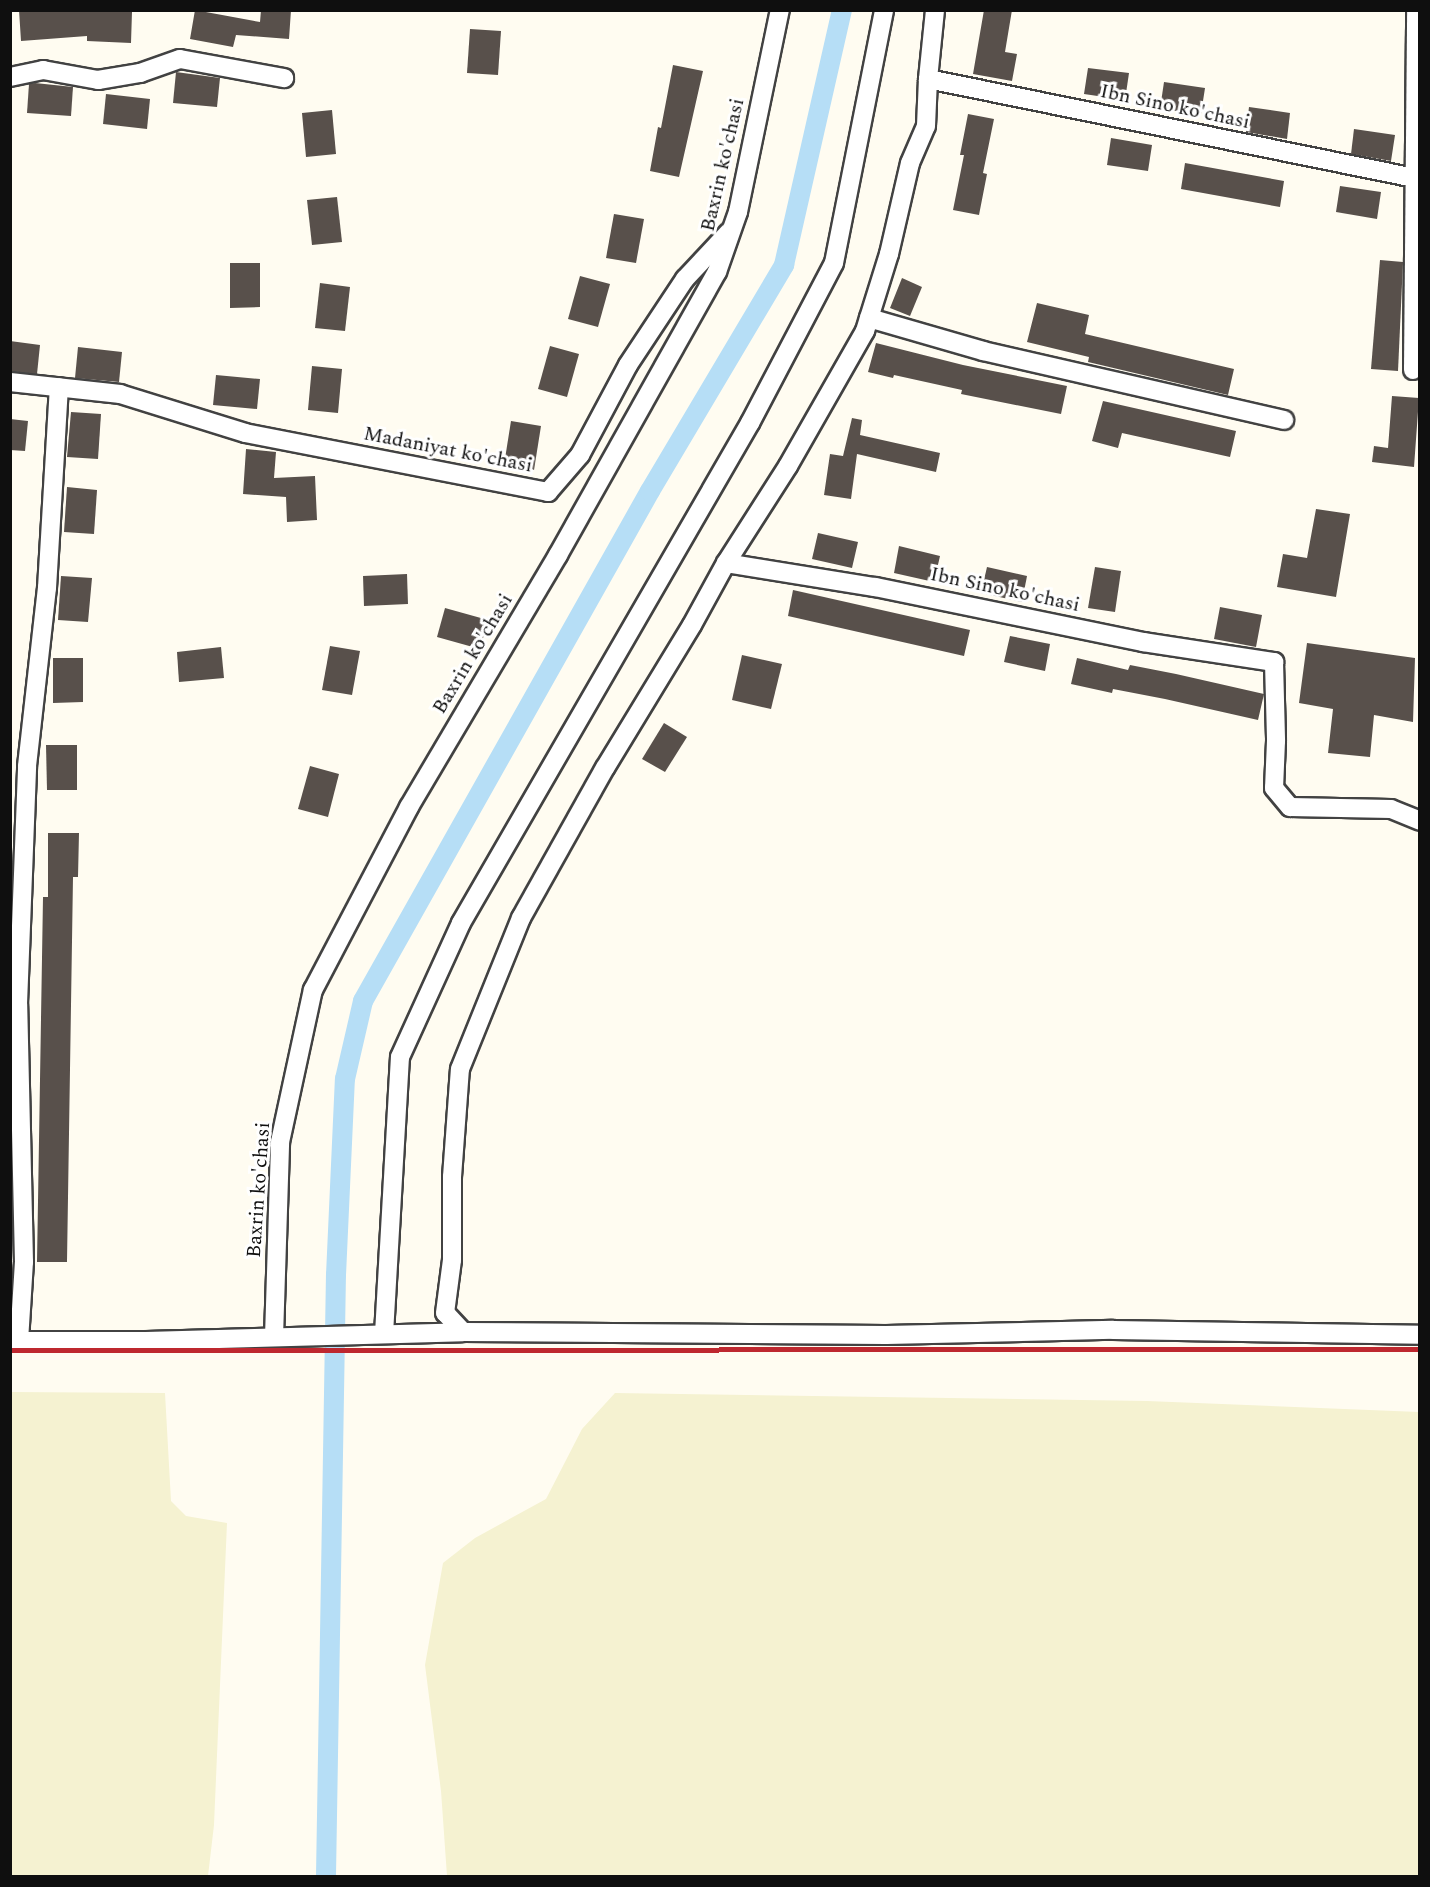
<!DOCTYPE html>
<html>
<head>
<meta charset="utf-8">
<style>
  body { margin:0 }
  #map { position:relative; width:1430px; height:1887px; overflow:hidden; background:#fffcf1; font-family:Spectral,serif }
  div>[style] { position:absolute }
  .farmland>* { inset:0; background:#f5f2d1 }
  .canal>* { height:20px; margin:-10px; padding:0 10px; transform-origin:10px; border-radius:10px; background:#b6def6 }
  .building>* { inset:0; background:#58504b }
  .roads { filter:drop-shadow(2px 0 #424242) drop-shadow(-2px 0 #424242) drop-shadow(0 2px #424242) drop-shadow(0 -2px #424242) }
  .minor>* { height:18px; margin:-9px; padding:0 9px; transform-origin:9px; border-radius:9px; background:#fff }
  .rail>* { height:4.5px; margin:-2.25px; padding:0 2.25px; transform-origin:2.25px; border-radius:2.25px; background:#be282f }
  span { translate:-50% -50%; white-space:nowrap; text-align:center; line-height:1.15; -webkit-text-stroke:6px #fff; paint-order:stroke }
  .street-label { font-size:20px; color:#0f0f0f }
  .frame { position:absolute; inset:0; border:12px solid #0f0f0f; pointer-events:none }
</style>
</head>
<body>
<div id="map">
  <div class="farmland">
    <i style="clip-path:polygon(11px 1392px,165px 1393px,171px 1501px,186px 1516px,227px 1523px,214px 1825px,208px 1876px,11px 1876px)"></i>
    <i style="clip-path:polygon(615px 1393px,1147px 1401px,1419px 1412px,1419px 1876px,447px 1876px,441px 1791px,425px 1665px,443px 1563px,475px 1538px,546px 1499px,582px 1429px)"></i>
  </div>
  <div class="canal">
    <i style="left:326px;top:1876px;width:601px;rotate:-89.05deg"></i>
    <i style="left:336px;top:1275px;width:196px;rotate:-87.4deg"></i>
    <i style="left:345px;top:1079px;width:80px;rotate:-77deg"></i>
    <i style="left:363px;top:1001px;width:585px;rotate:-60.63deg"></i>
    <i style="left:650px;top:491px;width:263px;rotate:-59.3deg"></i>
    <i style="left:784px;top:265px;width:262px;rotate:-77.2deg"></i>
  </div>
  <div class="building">
    <i style="clip-path:polygon(19px 10px,132px 12px,131px 43px,87px 41px,87px 36px,21px 41px)"></i>
    <i style="clip-path:polygon(195px 10px,260px 22px,261px 10px,291px 10px,289px 39px,236px 35px,233px 47px,190px 39px)"></i>
    <i style="clip-path:polygon(984px 10px,1012px 10px,1005px 52px,1017px 54px,1012px 81px,973px 74px)"></i>
    <i style="clip-path:polygon(470px 29px,501px 31px,498px 75px,467px 73px)"></i>
    <i style="clip-path:polygon(673px 65px,703px 71px,679px 177px,650px 171px,658px 127px,661px 128px)"></i>
    <i style="clip-path:polygon(1088px 68px,1129px 73px,1125px 100px,1084px 94px)"></i>
    <i style="clip-path:polygon(176px 72px,220px 78px,217px 107px,173px 103px)"></i>
    <i style="clip-path:polygon(1164px 82px,1205px 88px,1201px 114px,1160px 109px)"></i>
    <i style="clip-path:polygon(35px 83px,73px 87px,71px 116px,27px 113px,29px 84px)"></i>
    <i style="clip-path:polygon(106px 94px,150px 99px,147px 129px,103px 124px)"></i>
    <i style="clip-path:polygon(1249px 107px,1290px 113px,1287px 139px,1246px 132px)"></i>
    <i style="clip-path:polygon(332px 110px,336px 154px,306px 157px,302px 113px)"></i>
    <i style="clip-path:polygon(968px 114px,994px 119px,983px 173px,987px 174px,979px 215px,953px 210px,964px 155px,960px 155px)"></i>
    <i style="clip-path:polygon(1354px 129px,1395px 135px,1391px 161px,1351px 154px)"></i>
    <i style="clip-path:polygon(1111px 138px,1152px 145px,1148px 171px,1107px 165px)"></i>
    <i style="clip-path:polygon(1185px 163px,1284px 181px,1280px 207px,1181px 189px)"></i>
    <i style="clip-path:polygon(1340px 186px,1381px 192px,1377px 219px,1336px 212px)"></i>
    <i style="clip-path:polygon(337px 197px,342px 242px,312px 245px,307px 200px)"></i>
    <i style="clip-path:polygon(614px 214px,644px 219px,636px 263px,606px 258px)"></i>
    <i style="clip-path:polygon(1380px 260px,1403px 262px,1398px 371px,1371px 369px)"></i>
    <i style="clip-path:polygon(230px 263px,260px 263px,260px 307px,230px 308px)"></i>
    <i style="clip-path:polygon(580px 276px,610px 284px,598px 327px,568px 319px)"></i>
    <i style="clip-path:polygon(902px 278px,922px 287px,910px 316px,890px 308px)"></i>
    <i style="clip-path:polygon(320px 283px,350px 287px,345px 331px,315px 328px)"></i>
    <i style="clip-path:polygon(1037px 303px,1089px 315px,1085px 334px,1234px 369px,1228px 395px,1088px 362px,1089px 357px,1027px 342px)"></i>
    <i style="clip-path:polygon(10px 341px,40px 345px,37px 374px,10px 371px)"></i>
    <i style="clip-path:polygon(876px 343px,963px 365px,1067px 386px,1061px 414px,961px 394px,962px 390px,894px 375px,893px 378px,868px 372px)"></i>
    <i style="clip-path:polygon(550px 346px,579px 354px,567px 397px,538px 389px)"></i>
    <i style="clip-path:polygon(78px 347px,122px 352px,119px 382px,75px 378px)"></i>
    <i style="clip-path:polygon(312px 366px,342px 369px,338px 413px,308px 410px)"></i>
    <i style="clip-path:polygon(216px 375px,260px 379px,257px 409px,213px 405px)"></i>
    <i style="clip-path:polygon(1392px 396px,1419px 398px,1414px 467px,1372px 462px,1374px 446px,1388px 448px)"></i>
    <i style="clip-path:polygon(1103px 401px,1236px 431px,1230px 457px,1122px 433px,1118px 448px,1092px 441px)"></i>
    <i style="clip-path:polygon(71px 412px,101px 414px,98px 459px,67px 457px)"></i>
    <i style="clip-path:polygon(852px 418px,862px 420px,860px 435px,940px 453px,936px 472px,857px 454px,851px 499px,824px 495px,830px 454px,843px 456px)"></i>
    <i style="clip-path:polygon(10px 419px,28px 421px,25px 451px,10px 450px)"></i>
    <i style="clip-path:polygon(511px 421px,541px 426px,534px 470px,504px 465px)"></i>
    <i style="clip-path:polygon(246px 449px,276px 452px,274px 478px,315px 476px,317px 520px,287px 522px,286px 497px,243px 494px)"></i>
    <i style="clip-path:polygon(67px 487px,97px 490px,94px 534px,64px 532px)"></i>
    <i style="clip-path:polygon(1316px 509px,1350px 514px,1336px 597px,1277px 587px,1283px 554px,1307px 558px)"></i>
    <i style="clip-path:polygon(818px 533px,858px 542px,852px 568px,812px 559px)"></i>
    <i style="clip-path:polygon(899px 546px,940px 556px,934px 582px,894px 573px)"></i>
    <i style="clip-path:polygon(987px 567px,1027px 576px,1022px 602px,981px 593px)"></i>
    <i style="clip-path:polygon(1095px 567px,1121px 571px,1115px 612px,1088px 608px)"></i>
    <i style="clip-path:polygon(407px 574px,408px 604px,364px 606px,363px 576px)"></i>
    <i style="clip-path:polygon(61px 576px,92px 578px,88px 622px,58px 620px)"></i>
    <i style="clip-path:polygon(793px 590px,970px 630px,964px 656px,788px 616px)"></i>
    <i style="clip-path:polygon(1220px 607px,1262px 615px,1256px 647px,1214px 639px)"></i>
    <i style="clip-path:polygon(445px 608px,488px 620px,480px 649px,437px 637px)"></i>
    <i style="clip-path:polygon(1010px 636px,1050px 644px,1045px 671px,1004px 662px)"></i>
    <i style="clip-path:polygon(1307px 643px,1415px 658px,1413px 722px,1374px 715px,1370px 757px,1328px 753px,1333px 709px,1299px 703px)"></i>
    <i style="clip-path:polygon(330px 646px,360px 651px,352px 695px,322px 690px)"></i>
    <i style="clip-path:polygon(221px 647px,224px 678px,179px 682px,177px 652px)"></i>
    <i style="clip-path:polygon(742px 655px,782px 664px,771px 709px,732px 700px)"></i>
    <i style="clip-path:polygon(53px 658px,83px 658px,83px 702px,53px 703px)"></i>
    <i style="clip-path:polygon(1077px 658px,1128px 670px,1130px 665px,1176px 674px,1264px 694px,1258px 720px,1165px 699px,1113px 689px,1112px 693px,1071px 684px)"></i>
    <i style="clip-path:polygon(664px 723px,687px 737px,665px 772px,642px 759px)"></i>
    <i style="clip-path:polygon(46px 745px,77px 745px,77px 790px,47px 790px)"></i>
    <i style="clip-path:polygon(310px 766px,339px 774px,328px 817px,298px 809px)"></i>
    <i style="clip-path:polygon(48px 833px,79px 833px,78px 877px,73px 877px,67px 1262px,37px 1262px,43px 897px,48px 897px)"></i>
  </div>
  <div class="roads">
    <div class="minor">
      <i style="left:10px;top:77px;width:34px;rotate:-12deg"></i>
      <i style="left:43px;top:70px;width:56px;rotate:10.3deg"></i>
      <i style="left:98px;top:80px;width:43px;rotate:-9.5deg"></i>
      <i style="left:140px;top:73px;width:42px;rotate:-19.3deg"></i>
      <i style="left:180px;top:59px;width:106px;rotate:10.4deg"></i>
      <i style="left:928px;top:79px;width:496px;rotate:11.5deg"></i>
      <i style="left:869px;top:318px;width:119px;rotate:16.1deg"></i>
      <i style="left:983px;top:351px;width:309px;rotate:12.9deg"></i>
      <i style="left:1413px;top:370px;width:360px;rotate:-89.5deg"></i>
      <i style="left:10px;top:382px;width:111px;rotate:6.2deg"></i>
      <i style="left:120px;top:394px;width:131px;rotate:17.3deg"></i>
      <i style="left:245px;top:433px;width:309px;rotate:11deg"></i>
      <i style="left:548px;top:492px;width:49px;rotate:-49.1deg"></i>
      <i style="left:580px;top:455px;width:102px;rotate:-61.9deg"></i>
      <i style="left:628px;top:365px;width:103px;rotate:-56.5deg"></i>
      <i style="left:685px;top:279px;width:64px;rotate:-46.9deg"></i>
      <i style="left:726px;top:563px;width:151px;rotate:9.2deg"></i>
      <i style="left:875px;top:587px;width:274px;rotate:11.6deg"></i>
      <i style="left:1143px;top:642px;width:133px;rotate:8.7deg"></i>
      <i style="left:1274px;top:662px;width:79px;rotate:88.5deg"></i>
      <i style="left:1276px;top:741px;width:47px;rotate:92.4deg"></i>
      <i style="left:1274px;top:788px;width:25px;rotate:50deg"></i>
      <i style="left:1290px;top:807px;width:101px;rotate:1.1deg"></i>
      <i style="left:1391px;top:809px;width:31px;rotate:22deg"></i>
      <i style="left:463px;top:1332px;width:26px;rotate:-133deg"></i>
      <i style="left:445px;top:1313px;width:53px;rotate:-82.5deg"></i>
      <i style="left:452px;top:1260px;width:83px;rotate:-90deg"></i>
      <i style="left:452px;top:1177px;width:108px;rotate:-85.8deg"></i>
      <i style="left:460px;top:1069px;width:163px;rotate:-68deg"></i>
      <i style="left:521px;top:918px;width:172px;rotate:-60.8deg"></i>
      <i style="left:605px;top:768px;width:167px;rotate:-58.7deg"></i>
      <i style="left:692px;top:625px;width:71px;rotate:-61.3deg"></i>
      <i style="left:726px;top:563px;width:115px;rotate:-57.4deg"></i>
      <i style="left:788px;top:466px;width:155px;rotate:-60.3deg"></i>
      <i style="left:865px;top:331px;width:81px;rotate:-72.7deg"></i>
      <i style="left:889px;top:254px;width:93px;rotate:-77deg"></i>
      <i style="left:910px;top:163px;width:40px;rotate:-66.6deg"></i>
      <i style="left:926px;top:126px;width:47px;rotate:-87.6deg"></i>
      <i style="left:928px;top:79px;width:69px;rotate:-84.2deg"></i>
      <i style="left:384px;top:1334px;width:277px;rotate:-86.7deg"></i>
      <i style="left:400px;top:1057px;width:147px;rotate:-65.5deg"></i>
      <i style="left:461px;top:923px;width:578px;rotate:-59.97deg"></i>
      <i style="left:750px;top:423px;width:181px;rotate:-62.3deg"></i>
      <i style="left:834px;top:263px;width:258px;rotate:-78.8deg"></i>
      <i style="left:274px;top:1337px;width:195px;rotate:-88.2deg"></i>
      <i style="left:280px;top:1142px;width:156px;rotate:-77.8deg"></i>
      <i style="left:313px;top:990px;width:207px;rotate:-62.3deg"></i>
      <i style="left:409px;top:807px;width:293px;rotate:-59.4deg"></i>
      <i style="left:558px;top:555px;width:325px;rotate:-60.7deg"></i>
      <i style="left:717px;top:272px;width:64px;rotate:-70.7deg"></i>
      <i style="left:738px;top:212px;width:206px;rotate:-78.3deg"></i>
      <i style="left:10px;top:1341px;width:136px"></i>
      <i style="left:146px;top:1341px;width:317px;rotate:-1.6deg"></i>
      <i style="left:463px;top:1332px;width:423px;rotate:0.4deg"></i>
      <i style="left:886px;top:1335px;width:227px;rotate:-1.3deg"></i>
      <i style="left:1113px;top:1330px;width:307px;rotate:0.9deg"></i>
      <i style="left:19px;top:1341px;width:79px;rotate:-86.4deg"></i>
      <i style="left:24px;top:1262px;width:258px;rotate:-91.3deg"></i>
      <i style="left:18px;top:1004px;width:238px;rotate:-87.8deg"></i>
      <i style="left:27px;top:766px;width:179px;rotate:-83.6deg"></i>
      <i style="left:47px;top:588px;width:201px;rotate:-86.6deg"></i>
    </div>
  </div>
  <div class="rail">
    <i style="left:10px;top:1350px;width:1410px;rotate:-0.04deg"></i>
  </div>
  <div class="street-label">
    <span style="left:1175px;top:107px;rotate:12deg">Ibn Sino ko'chasi</span>
    <span style="left:723px;top:165px;rotate:-77deg">Baxrin ko'chasi</span>
    <span style="left:448px;top:450px;rotate:11deg">Madaniyat ko'chasi</span>
    <span style="left:1005px;top:590px;rotate:12deg">Ibn Sino ko'chasi</span>
    <span style="left:473px;top:654px;rotate:-59deg">Baxrin ko'chasi</span>
    <span style="left:259px;top:1190px;rotate:-86deg">Baxrin ko'chasi</span>
  </div>
  <div class="frame"></div>
</div>
</body>
</html>
